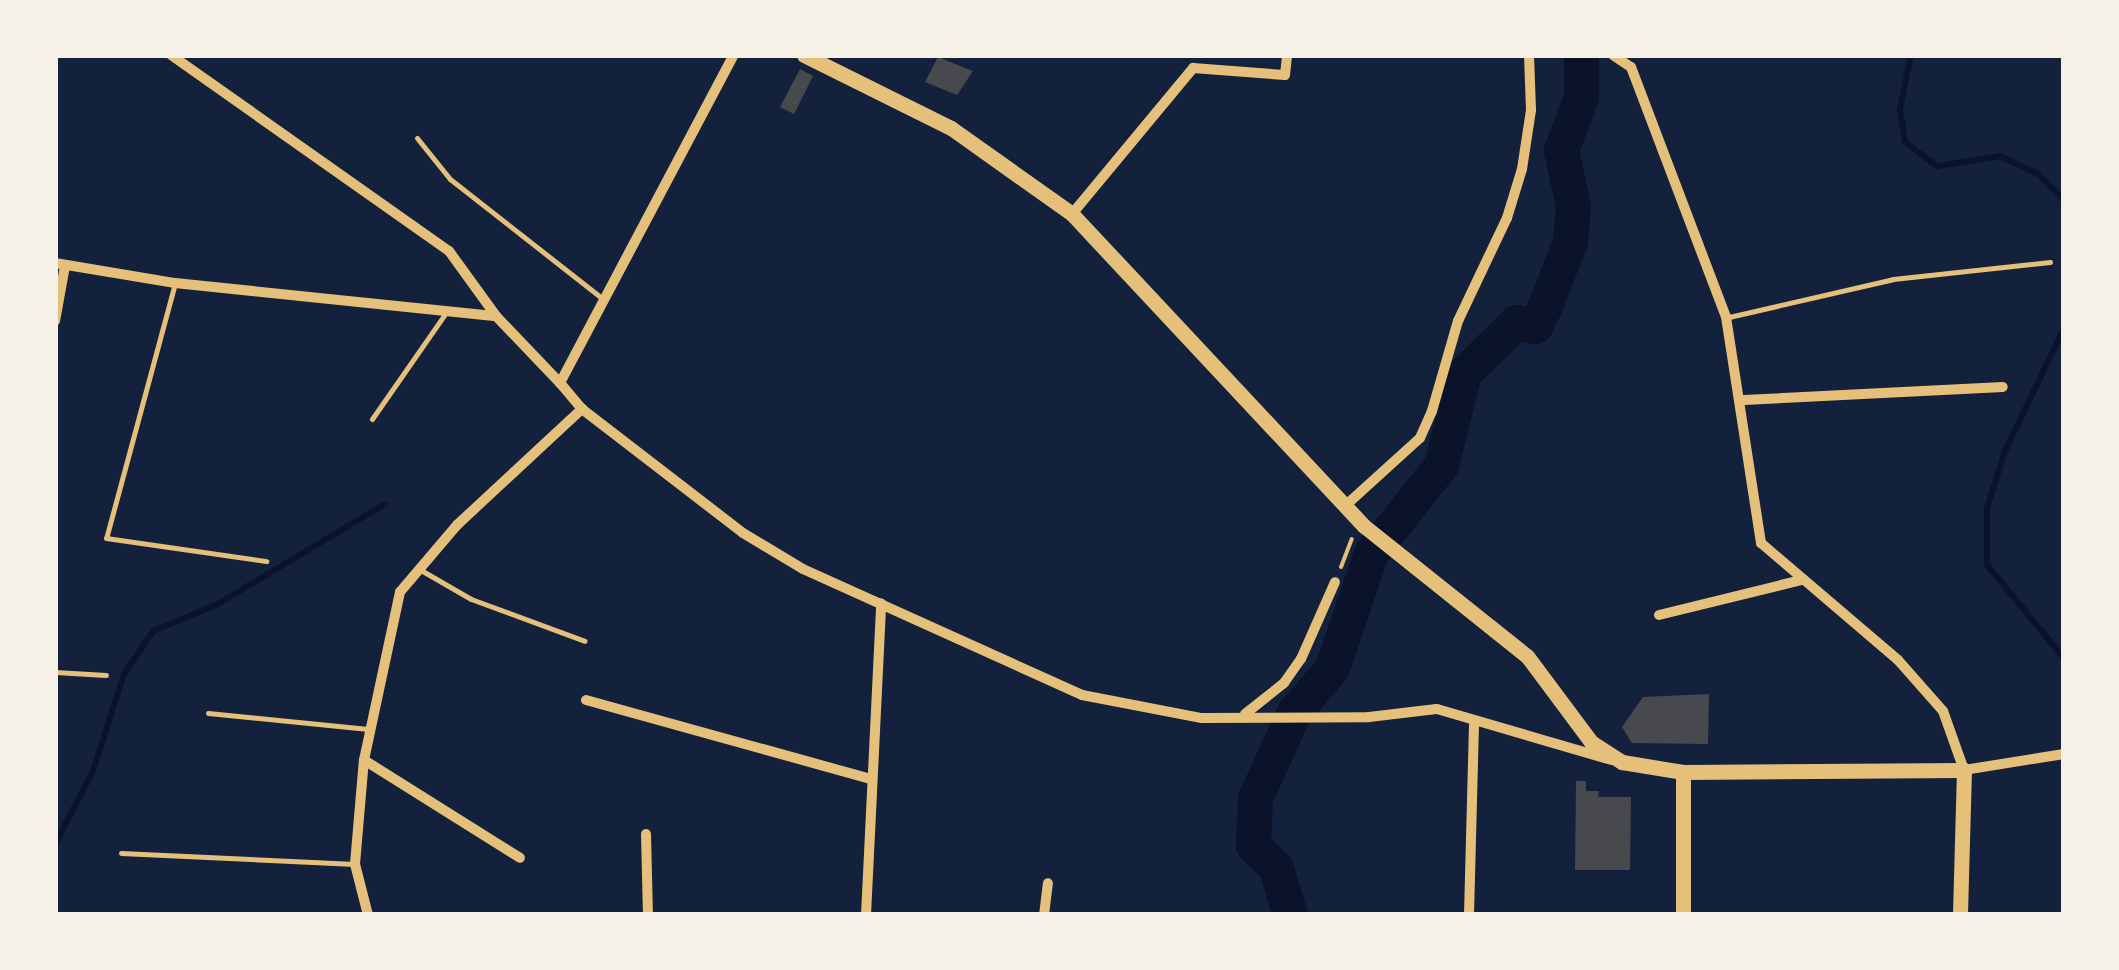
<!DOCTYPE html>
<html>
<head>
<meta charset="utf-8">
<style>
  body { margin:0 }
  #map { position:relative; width:2119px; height:970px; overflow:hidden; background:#14213d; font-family:"PT Sans",sans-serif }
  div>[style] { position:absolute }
  .stream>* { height:6px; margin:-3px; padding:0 3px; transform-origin:3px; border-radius:3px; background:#0b132b }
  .river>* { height:35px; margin:-17.5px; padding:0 17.5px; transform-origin:17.5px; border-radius:17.5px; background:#0b132b }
  .building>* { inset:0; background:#48494c }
  .path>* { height:4px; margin:-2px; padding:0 2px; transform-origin:2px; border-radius:2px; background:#e5c07b }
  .service>* { height:5px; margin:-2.5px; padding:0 2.5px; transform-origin:2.5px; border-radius:2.5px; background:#e5c07b }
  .minor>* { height:10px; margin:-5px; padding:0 5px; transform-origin:5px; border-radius:5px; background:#e5c07b }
  .secondary>* { height:15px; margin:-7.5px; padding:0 7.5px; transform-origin:7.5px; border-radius:7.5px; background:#e5c07b }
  span { translate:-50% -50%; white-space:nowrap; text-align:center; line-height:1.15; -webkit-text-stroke:8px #f6f1e7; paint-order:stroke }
  .frame { position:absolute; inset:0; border:58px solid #f6f1e7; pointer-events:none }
</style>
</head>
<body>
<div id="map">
  <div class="stream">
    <i style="left:1911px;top:55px;width:55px;rotate:101.5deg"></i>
    <i style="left:1900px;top:109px;width:33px;rotate:81deg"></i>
    <i style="left:1905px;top:142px;width:40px;rotate:37deg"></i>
    <i style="left:1937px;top:166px;width:64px;rotate:-9deg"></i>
    <i style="left:2000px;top:156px;width:42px;rotate:25.3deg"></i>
    <i style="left:2038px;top:174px;width:37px;rotate:45deg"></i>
    <i style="left:2064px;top:328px;width:136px;rotate:115.6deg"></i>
    <i style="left:2005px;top:451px;width:60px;rotate:107.5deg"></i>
    <i style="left:1987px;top:508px;width:57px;rotate:90deg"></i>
    <i style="left:1987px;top:565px;width:121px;rotate:50.4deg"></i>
    <i style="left:55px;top:844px;width:82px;rotate:-62.5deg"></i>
    <i style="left:93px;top:771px;width:102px;rotate:-72.3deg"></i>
    <i style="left:124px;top:674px;width:52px;rotate:-56deg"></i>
    <i style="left:153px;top:631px;width:68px;rotate:-22.4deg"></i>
    <i style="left:216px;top:605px;width:197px;rotate:-30.9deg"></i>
  </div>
  <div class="river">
    <i style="left:1290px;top:915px;width:49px;rotate:-106.6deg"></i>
    <i style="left:1276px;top:868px;width:33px;rotate:-135deg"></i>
    <i style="left:1253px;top:845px;width:47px;rotate:-87.6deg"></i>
    <i style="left:1255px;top:798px;width:94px;rotate:-65.6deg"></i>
    <i style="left:1294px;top:712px;width:58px;rotate:-49.2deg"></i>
    <i style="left:1332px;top:668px;width:121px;rotate:-71.3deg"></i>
    <i style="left:1371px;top:553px;width:112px;rotate:-51.5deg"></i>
    <i style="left:1441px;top:465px;width:95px;rotate:-76deg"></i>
    <i style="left:1464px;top:373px;width:73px;rotate:-44.4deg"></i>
    <i style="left:1516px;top:322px;width:19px;rotate:12deg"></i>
    <i style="left:1535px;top:326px;width:25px;rotate:-64deg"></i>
    <i style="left:1546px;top:303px;width:66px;rotate:-68.8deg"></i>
    <i style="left:1570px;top:241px;width:35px;rotate:-85deg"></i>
    <i style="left:1573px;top:206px;width:57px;rotate:-102.1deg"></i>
    <i style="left:1561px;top:150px;width:57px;rotate:-69.3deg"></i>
    <i style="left:1581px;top:97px;width:42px;rotate:-90deg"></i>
  </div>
  <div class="building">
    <i style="clip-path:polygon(938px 57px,973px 71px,957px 95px,925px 82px)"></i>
    <i style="clip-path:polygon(800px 69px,813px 76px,794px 114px,780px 107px)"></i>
    <i style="clip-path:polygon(1709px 694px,1708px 744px,1632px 743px,1622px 727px,1643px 697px)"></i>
    <i style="clip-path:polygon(1576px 781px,1586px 781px,1586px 791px,1599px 791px,1598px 797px,1631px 797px,1630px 870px,1575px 870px)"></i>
  </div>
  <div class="path">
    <i style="left:1341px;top:567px;width:30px;rotate:-69deg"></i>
  </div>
  <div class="service">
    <i style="left:417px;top:138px;width:53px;rotate:51.2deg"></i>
    <i style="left:450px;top:179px;width:194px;rotate:38.1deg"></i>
    <i style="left:175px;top:283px;width:264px;rotate:105.1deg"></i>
    <i style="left:106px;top:538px;width:162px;rotate:8.2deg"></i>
    <i style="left:1729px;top:317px;width:168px;rotate:-13deg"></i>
    <i style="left:1893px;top:279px;width:158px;rotate:-6.2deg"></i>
    <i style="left:372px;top:419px;width:128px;rotate:-55.2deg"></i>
    <i style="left:419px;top:569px;width:60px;rotate:30deg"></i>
    <i style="left:471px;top:599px;width:121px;rotate:20.2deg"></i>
    <i style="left:55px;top:672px;width:51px;rotate:3.4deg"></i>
    <i style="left:208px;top:713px;width:161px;rotate:5.7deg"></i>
    <i style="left:121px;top:853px;width:234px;rotate:2.7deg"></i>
  </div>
  <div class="minor">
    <i style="left:171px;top:55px;width:340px;rotate:35.2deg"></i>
    <i style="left:449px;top:251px;width:80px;rotate:54.1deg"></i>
    <i style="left:1613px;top:55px;width:22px;rotate:34deg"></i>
    <i style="left:1631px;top:67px;width:267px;rotate:69.2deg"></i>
    <i style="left:1726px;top:317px;width:229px;rotate:81.2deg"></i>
    <i style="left:1761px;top:543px;width:180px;rotate:40.5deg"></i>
    <i style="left:1898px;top:660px;width:68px;rotate:48.6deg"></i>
    <i style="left:1943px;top:711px;width:63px;rotate:70.4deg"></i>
    <i style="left:1964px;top:770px;width:101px;rotate:-9.1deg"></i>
    <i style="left:1072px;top:214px;width:190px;rotate:-50.3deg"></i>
    <i style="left:1193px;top:68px;width:92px;rotate:4.4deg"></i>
    <i style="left:1285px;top:75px;width:20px;rotate:-84deg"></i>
    <i style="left:55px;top:263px;width:122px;rotate:9.5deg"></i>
    <i style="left:175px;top:283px;width:323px;rotate:5.9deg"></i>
    <i style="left:496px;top:316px;width:93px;rotate:46.3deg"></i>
    <i style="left:55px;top:321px;width:56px;rotate:-79.7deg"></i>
    <i style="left:1744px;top:400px;width:259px;rotate:-2.9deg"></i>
    <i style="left:582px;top:409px;width:203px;rotate:37.6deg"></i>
    <i style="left:743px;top:533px;width:70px;rotate:31deg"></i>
    <i style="left:803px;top:569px;width:306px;rotate:24.3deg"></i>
    <i style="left:1082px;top:695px;width:122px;rotate:10.9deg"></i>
    <i style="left:1202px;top:718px;width:167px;rotate:-0.3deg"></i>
    <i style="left:1369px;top:717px;width:68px;rotate:-6.7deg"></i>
    <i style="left:1437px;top:709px;width:181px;rotate:16.3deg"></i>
    <i style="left:1345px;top:506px;width:101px;rotate:-42.2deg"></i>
    <i style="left:1420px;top:438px;width:30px;rotate:-66deg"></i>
    <i style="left:1432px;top:411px;width:94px;rotate:-73.9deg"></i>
    <i style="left:1458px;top:321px;width:114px;rotate:-64.6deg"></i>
    <i style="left:1507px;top:218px;width:51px;rotate:-73deg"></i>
    <i style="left:1522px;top:169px;width:60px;rotate:-81.3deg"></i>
    <i style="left:1531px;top:110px;width:55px;rotate:-92.1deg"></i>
    <i style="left:1659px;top:615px;width:146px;rotate:-13.8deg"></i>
    <i style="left:586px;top:700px;width:296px;rotate:15.5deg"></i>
    <i style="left:1245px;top:714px;width:50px;rotate:-38.5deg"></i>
    <i style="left:1284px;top:683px;width:29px;rotate:-55deg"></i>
    <i style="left:1301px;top:659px;width:84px;rotate:-66.2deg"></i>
    <i style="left:364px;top:760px;width:184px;rotate:32.1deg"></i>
    <i style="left:646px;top:834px;width:81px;rotate:88.6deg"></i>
    <i style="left:368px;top:915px;width:53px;rotate:-104.3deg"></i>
    <i style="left:355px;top:864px;width:104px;rotate:-85.1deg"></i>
    <i style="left:364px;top:760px;width:172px;rotate:-77.9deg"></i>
    <i style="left:400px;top:592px;width:88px;rotate:-49.6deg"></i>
    <i style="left:457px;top:525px;width:171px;rotate:-42.9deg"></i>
    <i style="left:582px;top:409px;width:34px;rotate:-130deg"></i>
    <i style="left:560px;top:383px;width:371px;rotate:-62.1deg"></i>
    <i style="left:866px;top:915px;width:312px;rotate:-87.2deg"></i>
    <i style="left:1044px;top:915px;width:32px;rotate:-83deg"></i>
    <i style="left:1469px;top:915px;width:192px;rotate:-88.5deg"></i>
  </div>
  <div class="secondary">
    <i style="left:804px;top:55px;width:164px;rotate:26.4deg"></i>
    <i style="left:951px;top:128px;width:148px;rotate:35.4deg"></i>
    <i style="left:1072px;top:214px;width:427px;rotate:46.9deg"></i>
    <i style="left:1364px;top:526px;width:208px;rotate:38.6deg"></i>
    <i style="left:1527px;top:656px;width:107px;rotate:53.3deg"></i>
    <i style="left:1591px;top:742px;width:37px;rotate:33deg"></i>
    <i style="left:1622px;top:762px;width:62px;rotate:9.3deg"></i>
    <i style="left:1683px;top:772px;width:281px;rotate:-0.4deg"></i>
    <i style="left:1964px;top:770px;width:145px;rotate:91.6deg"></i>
    <i style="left:1683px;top:915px;width:143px;rotate:-90deg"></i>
  </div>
  <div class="frame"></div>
</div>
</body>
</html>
